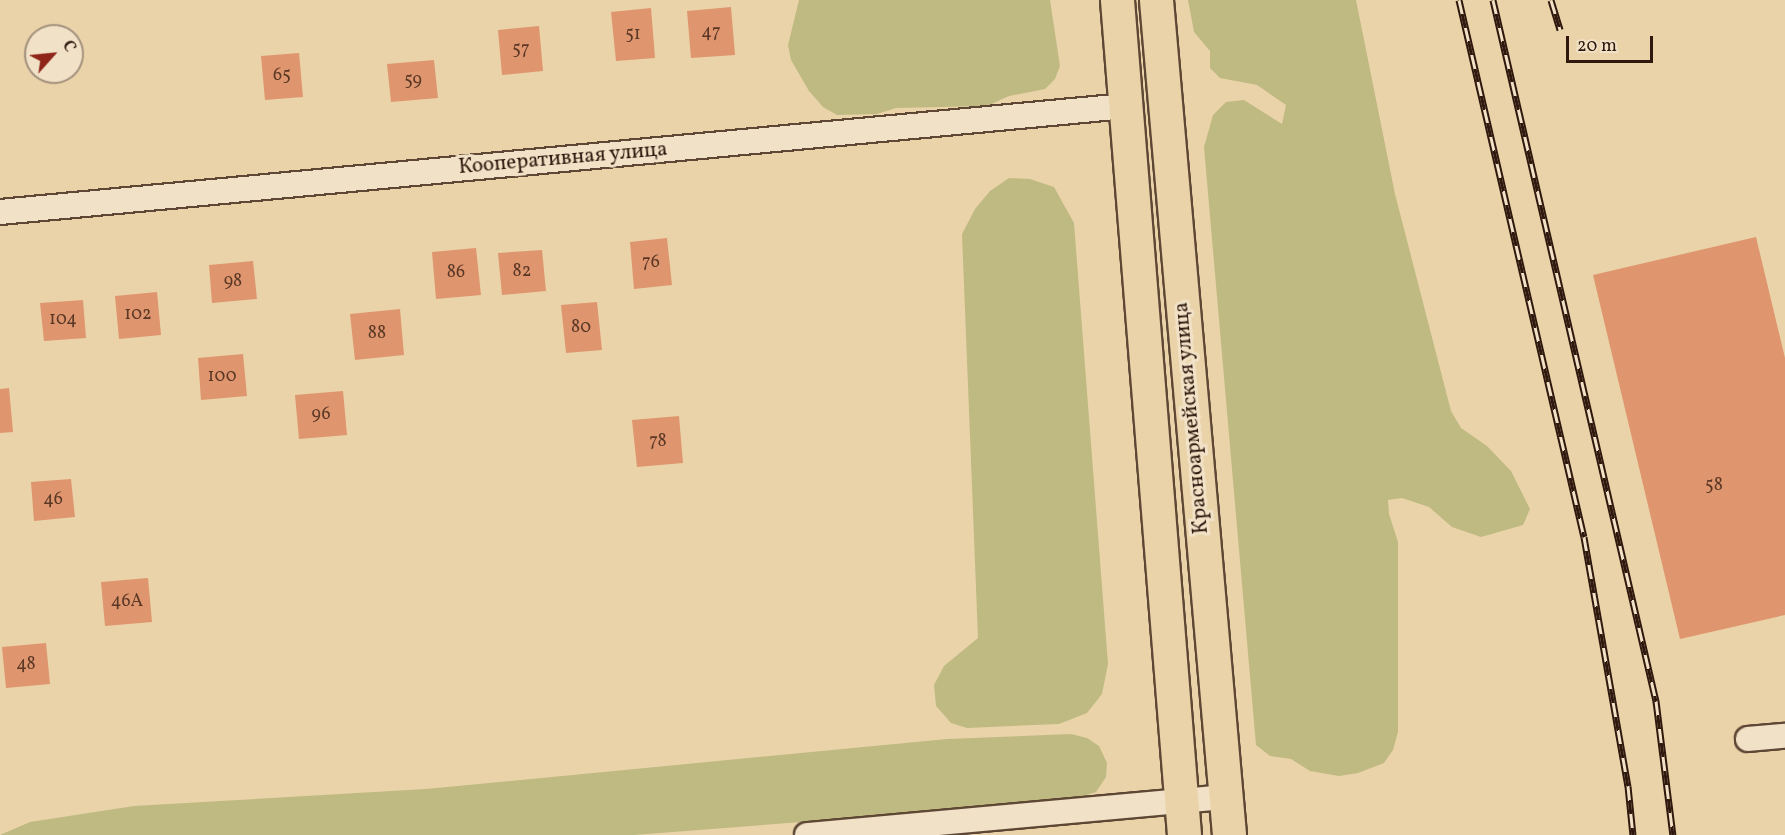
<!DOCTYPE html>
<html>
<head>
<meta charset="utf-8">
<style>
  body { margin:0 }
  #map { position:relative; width:1785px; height:835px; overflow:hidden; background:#ead3a9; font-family:Vollkorn,serif }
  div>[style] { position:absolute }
  .green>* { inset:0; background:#bfba82 }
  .building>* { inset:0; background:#df966e }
  .roads { filter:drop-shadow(2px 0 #5e4735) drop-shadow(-2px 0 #5e4735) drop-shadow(0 2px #5e4735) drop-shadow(0 -2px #5e4735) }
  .minor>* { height:24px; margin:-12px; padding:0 12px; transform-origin:12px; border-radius:12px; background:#f1e2c7 }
  .primary>* { height:33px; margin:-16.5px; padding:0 16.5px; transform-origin:16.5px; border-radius:16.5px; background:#ead3a9 }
  .rail>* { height:7px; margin-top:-3.5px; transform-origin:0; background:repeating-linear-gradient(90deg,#f1e2c7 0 14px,#2f180e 0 28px); box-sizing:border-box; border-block:2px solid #2f180e }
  span { translate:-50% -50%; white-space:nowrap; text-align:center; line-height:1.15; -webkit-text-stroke:6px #f1e2c7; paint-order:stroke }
  .number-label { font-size:18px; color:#5b3826 }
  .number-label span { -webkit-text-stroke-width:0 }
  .street-label { font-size:21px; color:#2f180e }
  .north { position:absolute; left:24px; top:24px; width:60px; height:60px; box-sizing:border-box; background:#f1e2c7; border:2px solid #a3917d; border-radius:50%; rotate:63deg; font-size:16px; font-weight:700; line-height:24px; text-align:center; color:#2f180e }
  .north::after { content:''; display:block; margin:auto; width:21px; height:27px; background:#8f2418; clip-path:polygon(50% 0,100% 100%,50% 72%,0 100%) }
  .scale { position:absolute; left:1566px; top:36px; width:87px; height:27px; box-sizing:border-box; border:3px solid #2f180e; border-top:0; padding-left:8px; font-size:18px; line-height:21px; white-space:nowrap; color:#2f180e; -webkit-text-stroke:4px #f1e2c7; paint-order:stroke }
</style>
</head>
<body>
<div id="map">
  <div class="green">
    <i style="clip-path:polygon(799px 0,1050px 0,1060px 66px,1055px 79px,1045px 89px,1009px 96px,987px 106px,896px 108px,877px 114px,837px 115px,823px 107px,809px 91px,791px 60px,788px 45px)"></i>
    <i style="clip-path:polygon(1188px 0,1356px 0,1395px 194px,1451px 411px,1461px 428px,1487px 446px,1511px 471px,1530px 509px,1523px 525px,1481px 537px,1452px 527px,1429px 507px,1402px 498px,1388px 500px,1389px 514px,1398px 542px,1398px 732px,1393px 750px,1384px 763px,1358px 773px,1339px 776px,1310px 771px,1291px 759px,1270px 756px,1256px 745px,1204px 147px,1213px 115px,1226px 102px,1244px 100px,1282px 124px,1286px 105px,1257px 85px,1220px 78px,1210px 68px,1210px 51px,1194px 32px)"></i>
    <i style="clip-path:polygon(1009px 178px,1030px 179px,1054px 187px,1074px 223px,1108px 664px,1102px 694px,1087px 713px,1059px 724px,967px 728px,951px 723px,936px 706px,934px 685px,944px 666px,978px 638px,962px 234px,975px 209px,990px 191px)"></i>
    <i style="clip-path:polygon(1071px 734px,1087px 738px,1099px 746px,1107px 763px,1106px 777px,1096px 792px,1080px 797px,957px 810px,634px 835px,0 835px,30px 822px,134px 806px,426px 789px,947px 739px)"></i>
  </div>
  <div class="building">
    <i style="clip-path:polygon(731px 7px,735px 55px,691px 58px,687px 11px)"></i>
    <i style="clip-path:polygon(651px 8px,655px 58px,616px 61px,611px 12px)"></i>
    <i style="clip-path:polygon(539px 26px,543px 71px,502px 75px,498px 30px)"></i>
    <i style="clip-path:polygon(299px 53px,303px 97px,265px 100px,261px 56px)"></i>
    <i style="clip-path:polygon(434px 60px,438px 98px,391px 102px,387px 64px)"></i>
    <i style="clip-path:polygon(1756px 237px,1785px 358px,1785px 615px,1680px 639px,1593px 275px)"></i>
    <i style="clip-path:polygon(667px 238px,672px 285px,634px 289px,630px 242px)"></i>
    <i style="clip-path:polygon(476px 248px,481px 295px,436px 299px,432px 252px)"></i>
    <i style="clip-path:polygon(542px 250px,546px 291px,502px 295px,498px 253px)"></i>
    <i style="clip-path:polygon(253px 261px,257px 299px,212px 303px,209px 265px)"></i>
    <i style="clip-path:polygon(157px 292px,161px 335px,119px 339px,115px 296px)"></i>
    <i style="clip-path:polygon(83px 300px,86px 338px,44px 341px,40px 303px)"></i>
    <i style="clip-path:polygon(597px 302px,602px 350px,566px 353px,561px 305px)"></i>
    <i style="clip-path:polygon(400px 309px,404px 355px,355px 360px,350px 314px)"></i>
    <i style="clip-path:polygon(243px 354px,247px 396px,201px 400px,198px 358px)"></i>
    <i style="clip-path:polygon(9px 388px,13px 432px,0 433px,0 389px)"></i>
    <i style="clip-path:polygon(343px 391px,347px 435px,299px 439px,295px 395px)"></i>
    <i style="clip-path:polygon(679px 416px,683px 463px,637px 467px,632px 420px)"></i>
    <i style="clip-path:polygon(71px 479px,75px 517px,34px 521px,31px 482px)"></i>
    <i style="clip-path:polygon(148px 578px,152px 622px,105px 626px,101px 582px)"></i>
    <i style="clip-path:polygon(46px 643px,50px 684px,6px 688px,2px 647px)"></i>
  </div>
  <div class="roads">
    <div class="minor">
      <i style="left:0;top:212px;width:1130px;rotate:-5.38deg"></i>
      <i style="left:1748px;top:739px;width:37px;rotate:-5deg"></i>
      <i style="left:807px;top:835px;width:420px;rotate:-5.2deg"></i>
    </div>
    <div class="primary">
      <i style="left:1117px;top:0;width:838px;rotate:85.41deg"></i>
      <i style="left:1156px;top:0;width:838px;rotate:85deg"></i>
    </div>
  </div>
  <div class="rail">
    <i style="left:1459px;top:0;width:551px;rotate:76.9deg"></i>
    <i style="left:1584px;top:537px;width:253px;rotate:80deg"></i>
    <i style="left:1628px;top:786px;width:49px;rotate:84.2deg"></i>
    <i style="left:1493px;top:0;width:720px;rotate:76.91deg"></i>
    <i style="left:1656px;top:701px;width:135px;rotate:82.8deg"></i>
    <i style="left:1551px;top:0;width:31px;rotate:73deg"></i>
  </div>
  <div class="number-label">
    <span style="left:711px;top:33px">47</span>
    <span style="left:633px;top:35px">51</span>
    <span style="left:521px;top:50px">57</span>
    <span style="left:282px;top:76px">65</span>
    <span style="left:413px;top:81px">59</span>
    <span style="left:651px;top:263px">76</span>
    <span style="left:522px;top:272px">82</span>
    <span style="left:456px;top:273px">86</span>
    <span style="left:233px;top:282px">98</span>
    <span style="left:138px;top:315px">102</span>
    <span style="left:63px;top:320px">104</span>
    <span style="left:581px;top:328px">80</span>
    <span style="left:377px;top:334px">88</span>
    <span style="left:222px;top:377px">100</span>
    <span style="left:321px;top:415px">96</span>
    <span style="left:658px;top:442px">78</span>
    <span style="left:1714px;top:486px">58</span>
    <span style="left:53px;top:500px">46</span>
    <span style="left:127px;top:602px">46А</span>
    <span style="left:26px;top:665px">48</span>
  </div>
  <div class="street-label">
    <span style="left:563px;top:159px;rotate:-5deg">Кооперативная улица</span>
    <span style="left:1192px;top:418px;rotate:-95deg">Красноармейская улица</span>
  </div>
  <div class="north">С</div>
  <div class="scale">20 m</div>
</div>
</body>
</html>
